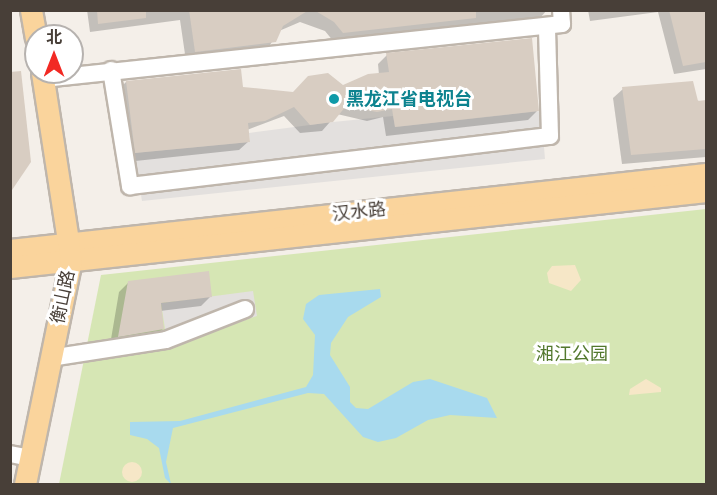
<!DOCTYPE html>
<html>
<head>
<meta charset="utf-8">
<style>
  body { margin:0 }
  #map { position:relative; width:717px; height:495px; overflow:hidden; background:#f4efe9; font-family:"Fira Sans Condensed","Noto Sans SC",sans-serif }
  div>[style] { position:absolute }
  .green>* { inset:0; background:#d6e6b4 }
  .sand>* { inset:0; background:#f6e7c7 }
  .round { border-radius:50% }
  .parking>* { inset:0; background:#e3e0de }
  .water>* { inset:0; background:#a8daee }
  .shadow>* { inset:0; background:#0003 }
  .building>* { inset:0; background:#d8cdc2 }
  .roads { filter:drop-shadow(2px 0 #bfb6ac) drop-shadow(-2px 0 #bfb6ac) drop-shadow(0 2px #bfb6ac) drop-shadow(0 -2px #bfb6ac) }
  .minor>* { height:16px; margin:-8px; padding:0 8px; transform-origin:8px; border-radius:8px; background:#fff }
  .major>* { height:21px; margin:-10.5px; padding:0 10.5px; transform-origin:10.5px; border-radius:10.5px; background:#fad49c }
  .dots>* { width:16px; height:16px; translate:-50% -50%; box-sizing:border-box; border:3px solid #fff; border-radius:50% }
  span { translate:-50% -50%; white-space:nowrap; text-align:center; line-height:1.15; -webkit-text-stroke:6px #fff; paint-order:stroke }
  .culture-label { font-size:18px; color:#0d838f; font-weight:700 }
  .left { translate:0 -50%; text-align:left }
  .street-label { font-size:18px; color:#483f38 }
  .park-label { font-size:18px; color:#52782d }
  .frame { position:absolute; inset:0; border:12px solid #483f38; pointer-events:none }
  .north { position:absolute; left:24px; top:24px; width:60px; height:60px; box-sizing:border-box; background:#fff; border:2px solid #b6b2af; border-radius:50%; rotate:0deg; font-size:16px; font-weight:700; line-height:24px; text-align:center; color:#483f38 }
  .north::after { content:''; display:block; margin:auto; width:21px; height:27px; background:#f22923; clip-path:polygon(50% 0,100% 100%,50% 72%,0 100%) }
</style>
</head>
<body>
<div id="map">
  <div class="green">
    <i style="clip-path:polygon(706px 209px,706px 484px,59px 484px,101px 275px)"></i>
  </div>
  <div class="sand">
    <i style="clip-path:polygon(575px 265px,581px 280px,571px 291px,549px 283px,547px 273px,552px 266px)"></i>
    <i style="clip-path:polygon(646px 379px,661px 388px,661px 392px,629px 395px,630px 389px)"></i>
    <i class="round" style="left:122px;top:462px;width:20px;height:20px"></i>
  </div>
  <div class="parking">
    <i style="clip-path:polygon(541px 111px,545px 159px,142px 201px,134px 153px,250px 142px,249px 133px,333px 122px,393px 116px,395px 127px)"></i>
    <i style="clip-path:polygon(253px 291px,257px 316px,168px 348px,161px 303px)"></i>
  </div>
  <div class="water">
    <i style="clip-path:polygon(380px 289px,381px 297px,348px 317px,331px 343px,330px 355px,350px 387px,350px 402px,356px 408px,368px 409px,413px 382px,430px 379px,487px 398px,497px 418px,450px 415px,428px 420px,396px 438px,378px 442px,363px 437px,324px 394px,308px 393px,173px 428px,166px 462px,171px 484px,165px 478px,159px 448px,147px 439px,130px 435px,130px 422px,180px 421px,306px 387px,313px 375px,315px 335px,303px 319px,306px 304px,319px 295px)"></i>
  </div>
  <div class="shadow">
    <i style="clip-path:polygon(87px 10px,547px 10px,540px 18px,334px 42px,325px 31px,300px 22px,279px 31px,266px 51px,186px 61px,180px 20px,90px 32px)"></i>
    <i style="clip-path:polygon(588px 10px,706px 10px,706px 69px,674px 74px,658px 12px,590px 21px)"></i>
    <i style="clip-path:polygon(387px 55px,537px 111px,528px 120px,386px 136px,383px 117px,367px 121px,337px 114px,322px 131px,300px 133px,284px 116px,247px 130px,249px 141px,239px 150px,126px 162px,117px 91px,126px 82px,293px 94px,342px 86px,379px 75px,378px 64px)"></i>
    <i style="clip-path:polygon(623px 89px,706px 102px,706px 157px,622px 164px,613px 98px)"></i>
    <i style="clip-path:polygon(128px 283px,210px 297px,201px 306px,160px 311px,163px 329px,153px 338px,110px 345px,119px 292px)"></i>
  </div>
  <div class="building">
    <i style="clip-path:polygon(97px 10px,146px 10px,146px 18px,98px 24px)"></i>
    <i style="clip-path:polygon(189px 10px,309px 10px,283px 26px,276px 42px,195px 52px)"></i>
    <i style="clip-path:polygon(314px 10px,476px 10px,476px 18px,343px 33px,334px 22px)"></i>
    <i style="clip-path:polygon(669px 10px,706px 10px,706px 62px,683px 66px)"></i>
    <i style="clip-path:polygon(532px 38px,539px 111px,395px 127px,392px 109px,377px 112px,346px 106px,333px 122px,310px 125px,294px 107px,265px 121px,248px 123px,250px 142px,135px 153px,126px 81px,241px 69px,243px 87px,293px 92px,308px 76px,328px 73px,343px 85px,368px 74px,389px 72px,386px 53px)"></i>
    <i style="clip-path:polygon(21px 71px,31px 162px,10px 193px,10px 72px)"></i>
    <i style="clip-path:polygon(693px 81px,698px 101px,706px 100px,706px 149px,631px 155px,622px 87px)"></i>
    <i style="clip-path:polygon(209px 271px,212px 297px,161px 303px,164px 329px,118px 337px,128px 281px)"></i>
  </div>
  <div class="roads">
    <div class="minor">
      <i style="left:111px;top:70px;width:118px;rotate:80.7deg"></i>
      <i style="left:130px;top:186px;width:423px;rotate:-6.8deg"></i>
      <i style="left:550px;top:136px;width:110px;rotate:-91.6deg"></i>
      <i style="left:43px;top:79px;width:522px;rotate:-6.05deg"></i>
      <i style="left:562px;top:24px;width:14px;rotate:-94deg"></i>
      <i style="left:50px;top:358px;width:117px;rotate:-8.8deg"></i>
      <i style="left:166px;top:340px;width:85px;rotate:-21.4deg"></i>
      <i style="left:10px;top:454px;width:20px;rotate:11deg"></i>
    </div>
    <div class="major">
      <i style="left:31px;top:10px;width:28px;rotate:80deg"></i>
      <i style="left:10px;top:250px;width:700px;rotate:-6.23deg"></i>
      <i style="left:10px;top:267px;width:700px;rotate:-6.23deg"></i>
      <i style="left:25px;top:484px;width:229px;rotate:-78.4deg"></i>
      <i style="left:71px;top:260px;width:190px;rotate:-98.8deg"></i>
    </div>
  </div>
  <div class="dots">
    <i style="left:334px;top:99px;background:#0f9aa8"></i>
  </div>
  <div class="culture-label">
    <span class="left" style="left:346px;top:99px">黑龙江省电视台</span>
  </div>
  <div class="street-label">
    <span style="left:359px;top:212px;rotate:-6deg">汉水路</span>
    <span style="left:63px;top:297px;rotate:-78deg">衡山路</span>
  </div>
  <div class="park-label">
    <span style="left:572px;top:354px">湘江公园</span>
  </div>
  <div class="frame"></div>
  <div class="north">北</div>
</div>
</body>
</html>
